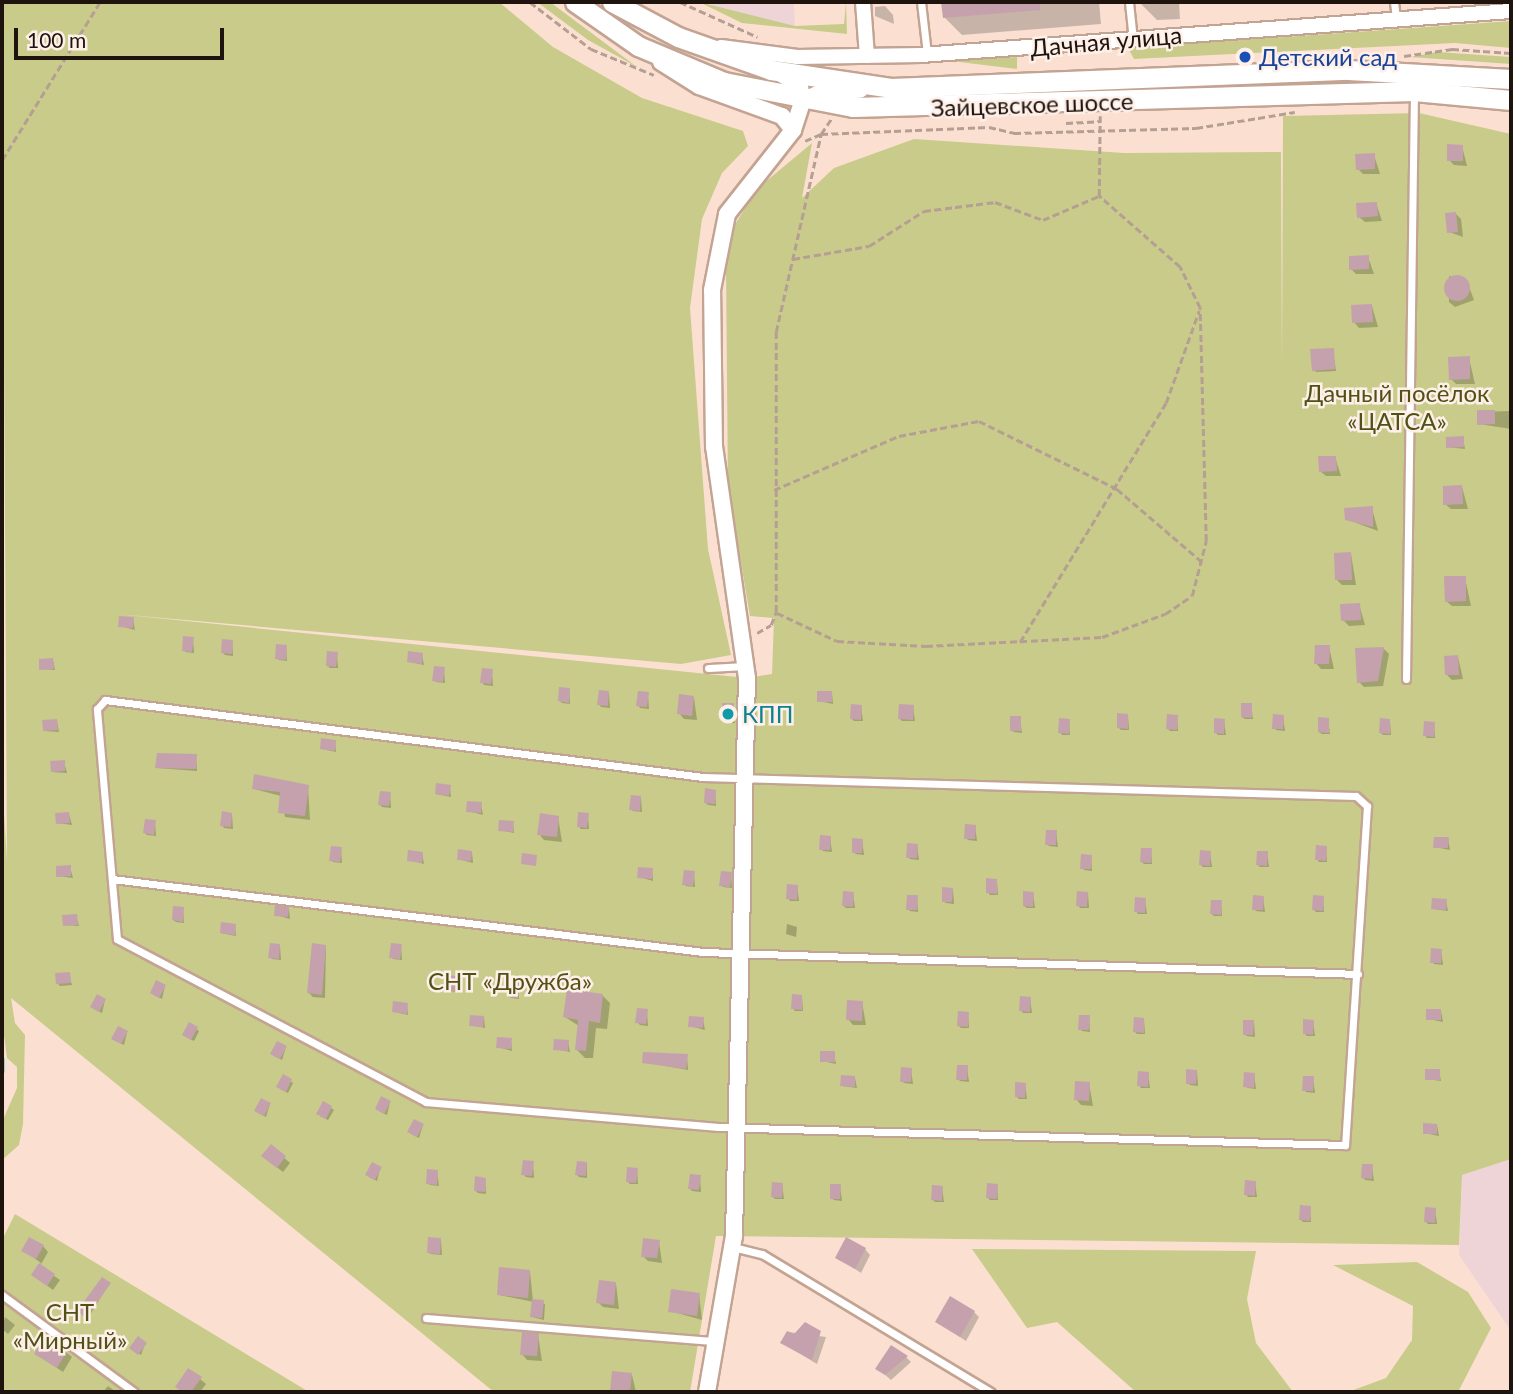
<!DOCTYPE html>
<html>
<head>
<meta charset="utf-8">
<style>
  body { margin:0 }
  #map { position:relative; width:1513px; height:1394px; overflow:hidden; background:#fbe0d2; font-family:Lato,sans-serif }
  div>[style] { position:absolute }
  .industrial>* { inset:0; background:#efd4d7 }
  .green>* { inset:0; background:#c8cb8a }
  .shadow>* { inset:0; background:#0003 }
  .stream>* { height:4.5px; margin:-2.25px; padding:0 2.25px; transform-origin:2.25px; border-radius:2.25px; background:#50bbd4 }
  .building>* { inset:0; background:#c5a1ae }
  .round { border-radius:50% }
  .path>* { height:2.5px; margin-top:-1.25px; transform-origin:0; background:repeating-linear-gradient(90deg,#b59f93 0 7px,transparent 0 10.5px) }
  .roads { filter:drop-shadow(2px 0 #c3a392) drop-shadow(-2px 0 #c3a392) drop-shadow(0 2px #c3a392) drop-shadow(0 -2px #c3a392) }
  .service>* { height:7px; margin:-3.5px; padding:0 3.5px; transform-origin:3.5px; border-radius:3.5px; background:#fff }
  .minor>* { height:14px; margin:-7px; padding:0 7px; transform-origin:7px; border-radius:7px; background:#fff }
  .tertiary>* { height:16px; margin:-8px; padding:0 8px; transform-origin:8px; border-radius:8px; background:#fff }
  .secondary>* { height:19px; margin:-9.5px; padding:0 9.5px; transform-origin:9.5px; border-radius:9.5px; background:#fff }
  .dots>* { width:19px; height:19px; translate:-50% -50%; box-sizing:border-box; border:4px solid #fef0e9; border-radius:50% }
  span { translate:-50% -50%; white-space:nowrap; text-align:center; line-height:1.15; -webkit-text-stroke:5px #fef0e9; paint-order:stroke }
  .street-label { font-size:24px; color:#1e130d }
  .transit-label { font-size:24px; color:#164399 }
  .left { translate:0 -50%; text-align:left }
  .park-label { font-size:24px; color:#505115 }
  .culture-label { font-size:24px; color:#0d838f }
  .frame { position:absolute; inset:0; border:4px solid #1e130d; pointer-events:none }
  .scale { position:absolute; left:14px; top:28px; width:210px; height:32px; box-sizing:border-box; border:4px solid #1e130d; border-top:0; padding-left:9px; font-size:21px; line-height:24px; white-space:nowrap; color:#1e130d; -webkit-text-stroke:5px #fef0e9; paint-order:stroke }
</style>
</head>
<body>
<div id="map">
  <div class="industrial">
    <i style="clip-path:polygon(707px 2px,794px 2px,795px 26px,722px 11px)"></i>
    <i style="clip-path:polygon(1511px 1159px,1511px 1331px,1459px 1255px,1462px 1175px)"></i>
  </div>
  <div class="green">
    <i style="clip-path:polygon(2px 2px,499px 2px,553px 47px,642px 98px,743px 131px,748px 146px,722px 173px,702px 219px,690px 308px,708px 549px,731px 655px,681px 664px,117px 614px,747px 678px,772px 674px,774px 618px,750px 616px,728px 487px,726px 269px,734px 226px,757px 189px,812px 143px,802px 198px,834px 168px,914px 139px,1124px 153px,1281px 152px,1282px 369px,1283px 116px,1419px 113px,1511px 134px,1511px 1159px,1462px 1175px,1459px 1245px,716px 1236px,690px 1392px,494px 1392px,11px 998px,15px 1023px,25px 1035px,23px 1124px,19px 1145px,2px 1160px,2px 1122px,17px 1088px,17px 1067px,7px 1058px,2px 1020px,2px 781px,7px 862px)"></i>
    <i style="clip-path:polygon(537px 2px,550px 2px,637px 67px,588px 40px)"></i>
    <i style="clip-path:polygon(699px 2px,795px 26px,844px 24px,846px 2px,847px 34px,742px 23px)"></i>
    <i style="clip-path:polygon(1511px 21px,1511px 48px,1455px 43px,1134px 59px,1128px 48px)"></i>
    <i style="clip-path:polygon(1437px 52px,1511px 57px,1511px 64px,1410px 57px)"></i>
    <i style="clip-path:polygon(1017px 57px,1017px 69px,951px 61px)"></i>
    <i style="clip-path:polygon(15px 1214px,309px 1392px,2px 1392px,2px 1240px)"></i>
    <i style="clip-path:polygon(972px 1249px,1256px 1251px,1247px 1299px,1256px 1343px,1293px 1392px,1136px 1392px,1057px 1322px,1027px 1328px)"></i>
    <i style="clip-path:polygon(1417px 1262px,1468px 1292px,1491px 1328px,1458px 1392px,1348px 1392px,1386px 1378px,1412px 1340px,1413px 1306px,1333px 1265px)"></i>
  </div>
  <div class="shadow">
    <i style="clip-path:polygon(943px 2px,1099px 2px,1101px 24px,962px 35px,944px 17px)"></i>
    <i style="clip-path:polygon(1139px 2px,1179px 2px,1180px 19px,1157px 20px)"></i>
    <i style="clip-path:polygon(885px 6px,893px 15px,894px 24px,875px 16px,875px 7px)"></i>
    <i style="clip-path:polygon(1462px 146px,1467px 166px,1454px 165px,1449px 160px)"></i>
    <i style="clip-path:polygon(1374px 155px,1380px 174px,1363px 174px,1358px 169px)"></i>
    <i style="clip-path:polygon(1376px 203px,1382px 221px,1365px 222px,1359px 217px)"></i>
    <i style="clip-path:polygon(1456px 214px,1461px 219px,1463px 237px,1449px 232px)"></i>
    <i style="clip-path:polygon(1368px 257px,1374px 274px,1356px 274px,1351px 269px)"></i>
    <i style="clip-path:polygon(1449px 276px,1467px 281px,1474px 300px,1455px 307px,1449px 302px)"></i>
    <i style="clip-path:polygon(1372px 306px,1378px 327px,1359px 328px,1354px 322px)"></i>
    <i style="clip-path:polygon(1333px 350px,1336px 371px,1316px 372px,1314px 370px)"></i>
    <i style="clip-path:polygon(1469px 358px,1475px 384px,1456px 384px,1451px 379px)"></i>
    <i style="clip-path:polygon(1511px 411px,1511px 429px,1479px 424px,1479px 412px)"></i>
    <i style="clip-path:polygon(1463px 438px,1465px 449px,1447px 447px)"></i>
    <i style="clip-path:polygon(1335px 457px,1341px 476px,1326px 476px,1320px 471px)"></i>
    <i style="clip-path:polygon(1462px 487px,1468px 509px,1451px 509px,1445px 504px)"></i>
    <i style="clip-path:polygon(1372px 508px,1378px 531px,1346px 519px)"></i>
    <i style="clip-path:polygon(1351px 554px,1356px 585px,1342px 585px,1337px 580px)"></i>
    <i style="clip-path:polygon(1465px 578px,1471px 606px,1452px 606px,1446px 601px)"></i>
    <i style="clip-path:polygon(1359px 604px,1365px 625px,1349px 626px,1343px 620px)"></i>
    <i style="clip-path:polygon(133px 619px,135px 630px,120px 626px)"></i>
    <i style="clip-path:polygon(193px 638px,194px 653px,186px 652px,183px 650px)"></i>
    <i style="clip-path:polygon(232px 641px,233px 656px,225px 655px,223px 653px)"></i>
    <i style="clip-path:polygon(286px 647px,287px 661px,279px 660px,277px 658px)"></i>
    <i style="clip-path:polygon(1329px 647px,1334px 669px,1321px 669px,1316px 663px)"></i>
    <i style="clip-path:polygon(1383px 648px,1389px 654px,1383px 686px,1364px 687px,1359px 682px)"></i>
    <i style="clip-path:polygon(337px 654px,338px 668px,330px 668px,327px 665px)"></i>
    <i style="clip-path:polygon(422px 655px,424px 665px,409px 662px)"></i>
    <i style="clip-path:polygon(1458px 657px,1463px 679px,1452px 680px,1446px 674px)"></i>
    <i style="clip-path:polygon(53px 660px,55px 670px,41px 669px)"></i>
    <i style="clip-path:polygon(444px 669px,445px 683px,436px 682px,434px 680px)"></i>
    <i style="clip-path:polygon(492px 671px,493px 686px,484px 685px,482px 682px)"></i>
    <i style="clip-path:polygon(569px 689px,570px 704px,562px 703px,560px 701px)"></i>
    <i style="clip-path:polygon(609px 693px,610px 708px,601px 707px,599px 704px)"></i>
    <i style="clip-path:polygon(832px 693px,833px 704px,819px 701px)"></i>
    <i style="clip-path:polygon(648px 694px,649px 709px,640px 708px,638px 705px)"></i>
    <i style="clip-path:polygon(694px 698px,697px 720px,684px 719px,679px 713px)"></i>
    <i style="clip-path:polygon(733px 704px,735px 723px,726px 723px,724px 721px)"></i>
    <i style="clip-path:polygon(1251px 705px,1253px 719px,1245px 719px,1242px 717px)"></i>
    <i style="clip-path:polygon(861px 707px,863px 721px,854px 721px,852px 719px)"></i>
    <i style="clip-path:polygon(913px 707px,915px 721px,902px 721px,900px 719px)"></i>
    <i style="clip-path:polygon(1128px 715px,1129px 730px,1121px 730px,1118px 727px)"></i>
    <i style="clip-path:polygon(1283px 716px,1285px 731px,1276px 730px,1274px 728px)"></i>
    <i style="clip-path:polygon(1177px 717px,1178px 731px,1170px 731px,1168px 729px)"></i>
    <i style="clip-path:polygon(1020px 718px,1022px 733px,1014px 732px,1011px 730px)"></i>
    <i style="clip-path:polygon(1328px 720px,1330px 734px,1322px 734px,1319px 732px)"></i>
    <i style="clip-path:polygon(57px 721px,59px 732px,45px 731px)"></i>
    <i style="clip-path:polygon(1069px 721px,1070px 735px,1062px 735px,1060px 732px)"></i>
    <i style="clip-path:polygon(1224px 721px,1226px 735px,1218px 735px,1215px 732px)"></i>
    <i style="clip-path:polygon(1390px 721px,1391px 735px,1383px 735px,1381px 733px)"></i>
    <i style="clip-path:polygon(1434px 724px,1435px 738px,1427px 738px,1425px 735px)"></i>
    <i style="clip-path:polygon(335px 741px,336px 752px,322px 749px)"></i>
    <i style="clip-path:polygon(196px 756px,197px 771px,157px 768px)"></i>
    <i style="clip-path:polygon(64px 762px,67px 773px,52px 772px)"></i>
    <i style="clip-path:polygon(308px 787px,310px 820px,285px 817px,281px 796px,254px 789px)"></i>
    <i style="clip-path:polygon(450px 787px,451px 797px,436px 794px)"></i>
    <i style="clip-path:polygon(715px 791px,716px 806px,708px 805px,706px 803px)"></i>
    <i style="clip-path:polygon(390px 793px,391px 808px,382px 807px,380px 805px)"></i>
    <i style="clip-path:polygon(641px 798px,642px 812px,633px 811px,631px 809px)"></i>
    <i style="clip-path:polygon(481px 804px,483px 815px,468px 811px)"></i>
    <i style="clip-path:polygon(69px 814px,72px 825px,57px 823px)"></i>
    <i style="clip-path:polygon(232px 814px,233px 829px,224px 828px,222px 825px)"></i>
    <i style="clip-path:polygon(588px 815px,589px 829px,581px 829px,578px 826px)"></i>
    <i style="clip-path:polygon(558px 817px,562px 842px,544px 840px,539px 834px)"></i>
    <i style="clip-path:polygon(155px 822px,156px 836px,147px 835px,145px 833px)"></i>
    <i style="clip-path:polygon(513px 823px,514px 833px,500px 830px)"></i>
    <i style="clip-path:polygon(975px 826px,977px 841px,968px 840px,966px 838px)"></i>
    <i style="clip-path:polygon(1056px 832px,1058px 847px,1049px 846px,1047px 844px)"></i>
    <i style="clip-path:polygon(830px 837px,832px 852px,823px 851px,821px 849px)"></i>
    <i style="clip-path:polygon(1448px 839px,1450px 850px,1435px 847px)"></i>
    <i style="clip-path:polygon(862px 840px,864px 855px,856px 854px,853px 852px)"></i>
    <i style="clip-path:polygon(917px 845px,919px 860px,910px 859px,908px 857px)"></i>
    <i style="clip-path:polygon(1326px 848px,1327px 862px,1319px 862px,1317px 859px)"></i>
    <i style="clip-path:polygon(341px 849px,342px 863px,333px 862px,331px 860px)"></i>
    <i style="clip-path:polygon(1151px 850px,1152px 864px,1144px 864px,1142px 862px)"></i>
    <i style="clip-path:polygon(472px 852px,473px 863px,458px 859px)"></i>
    <i style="clip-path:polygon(422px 853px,424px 864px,409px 860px)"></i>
    <i style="clip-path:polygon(1210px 853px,1212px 867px,1203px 867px,1201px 865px)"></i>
    <i style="clip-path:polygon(1267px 853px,1269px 867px,1260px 867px,1258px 865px)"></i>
    <i style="clip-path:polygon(1091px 856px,1092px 871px,1084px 870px,1082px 868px)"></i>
    <i style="clip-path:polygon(70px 867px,73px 878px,58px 876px)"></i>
    <i style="clip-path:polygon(652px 870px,653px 881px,639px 877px)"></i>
    <i style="clip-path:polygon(694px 873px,695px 887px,686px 886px,684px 884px)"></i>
    <i style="clip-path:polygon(731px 874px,732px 888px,723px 887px,721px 885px)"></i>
    <i style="clip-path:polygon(997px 881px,998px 895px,990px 895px,988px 892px)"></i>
    <i style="clip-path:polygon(797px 886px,799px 901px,790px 901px,788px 898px)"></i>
    <i style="clip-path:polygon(953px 889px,954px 904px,946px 903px,943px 901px)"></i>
    <i style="clip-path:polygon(1088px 893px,1089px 908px,1080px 908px,1078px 905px)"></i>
    <i style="clip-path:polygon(853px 894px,855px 908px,846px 908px,844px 906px)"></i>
    <i style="clip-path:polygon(1033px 894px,1035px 908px,1027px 908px,1024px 906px)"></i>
    <i style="clip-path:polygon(917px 897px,918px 912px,910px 911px,908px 909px)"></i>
    <i style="clip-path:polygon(1263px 897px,1265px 912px,1256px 911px,1254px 909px)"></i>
    <i style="clip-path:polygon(1323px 898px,1324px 912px,1316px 912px,1314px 910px)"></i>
    <i style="clip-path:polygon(1145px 900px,1147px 914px,1138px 914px,1136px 911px)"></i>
    <i style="clip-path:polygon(1446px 901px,1448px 911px,1433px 909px)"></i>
    <i style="clip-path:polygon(1221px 902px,1222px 916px,1214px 916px,1212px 914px)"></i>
    <i style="clip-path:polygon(183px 908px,184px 923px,176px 922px,173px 920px)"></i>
    <i style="clip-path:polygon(289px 909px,290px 919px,276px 915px)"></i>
    <i style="clip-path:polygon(76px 915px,79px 926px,65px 925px)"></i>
    <i style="clip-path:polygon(787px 924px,797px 927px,796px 937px,786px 934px)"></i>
    <i style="clip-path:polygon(235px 925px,236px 936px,221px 933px)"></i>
    <i style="clip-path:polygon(280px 946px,281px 960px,272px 959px,270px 957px)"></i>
    <i style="clip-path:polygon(326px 946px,325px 998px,313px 997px,309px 993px)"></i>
    <i style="clip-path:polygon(401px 946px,402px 960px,393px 959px,391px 957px)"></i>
    <i style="clip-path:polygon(1441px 950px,1443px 965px,1434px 964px,1432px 962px)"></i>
    <i style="clip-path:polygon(69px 974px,72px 985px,60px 986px,58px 984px)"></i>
    <i style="clip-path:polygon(456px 978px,457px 992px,448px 991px,446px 989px)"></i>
    <i style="clip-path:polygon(518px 985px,519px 999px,511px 998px,509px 996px)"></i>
    <i style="clip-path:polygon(165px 986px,162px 999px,154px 995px)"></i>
    <i style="clip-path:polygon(603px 996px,610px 1003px,607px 1029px,596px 1028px,593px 1058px,585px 1058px,577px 1050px,579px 1026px,565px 1017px)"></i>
    <i style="clip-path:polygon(802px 997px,803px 1011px,795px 1011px,793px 1008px)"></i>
    <i style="clip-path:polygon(1030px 998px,1032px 1013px,1023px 1013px,1021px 1010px)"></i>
    <i style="clip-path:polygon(105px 1000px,102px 1013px,94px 1009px)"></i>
    <i style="clip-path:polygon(862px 1002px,866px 1025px,853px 1025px,848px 1019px)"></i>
    <i style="clip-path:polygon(407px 1005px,408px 1015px,394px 1012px)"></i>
    <i style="clip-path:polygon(647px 1011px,648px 1026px,640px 1025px,637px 1022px)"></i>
    <i style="clip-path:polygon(1441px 1011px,1443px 1022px,1428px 1019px)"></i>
    <i style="clip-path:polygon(968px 1014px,969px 1028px,961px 1028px,958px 1025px)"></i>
    <i style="clip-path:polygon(1089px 1017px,1090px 1032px,1082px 1031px,1080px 1029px)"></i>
    <i style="clip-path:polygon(484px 1018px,485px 1028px,470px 1025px)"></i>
    <i style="clip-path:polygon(703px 1019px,705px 1030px,690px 1026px)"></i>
    <i style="clip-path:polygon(1144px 1020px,1145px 1034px,1137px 1034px,1135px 1032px)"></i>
    <i style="clip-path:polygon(1254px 1022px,1255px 1037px,1247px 1036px,1244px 1034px)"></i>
    <i style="clip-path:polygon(1313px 1022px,1315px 1036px,1307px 1036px,1304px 1033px)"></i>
    <i style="clip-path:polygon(189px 1024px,199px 1031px,194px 1041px,186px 1037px)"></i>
    <i style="clip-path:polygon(127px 1033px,124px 1045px,116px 1041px)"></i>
    <i style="clip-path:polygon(511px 1040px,512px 1051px,498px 1047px)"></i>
    <i style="clip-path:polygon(568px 1042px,570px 1052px,555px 1049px)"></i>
    <i style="clip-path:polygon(286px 1047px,282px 1060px,274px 1056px)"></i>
    <i style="clip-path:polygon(834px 1053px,836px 1064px,822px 1061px)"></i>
    <i style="clip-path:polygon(687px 1056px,688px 1070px,644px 1062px)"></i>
    <i style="clip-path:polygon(967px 1067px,969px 1082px,960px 1081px,958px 1079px)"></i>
    <i style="clip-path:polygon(911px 1069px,913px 1084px,904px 1083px,902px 1081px)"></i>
    <i style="clip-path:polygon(1197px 1071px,1198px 1086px,1190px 1085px,1187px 1083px)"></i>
    <i style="clip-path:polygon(1439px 1071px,1441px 1081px,1427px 1079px)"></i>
    <i style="clip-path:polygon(1148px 1074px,1150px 1088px,1141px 1088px,1139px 1085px)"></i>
    <i style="clip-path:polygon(1254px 1074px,1256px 1089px,1248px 1088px,1245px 1086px)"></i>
    <i style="clip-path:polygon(284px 1076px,293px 1083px,288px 1093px,280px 1089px)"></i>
    <i style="clip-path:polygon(855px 1078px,857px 1088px,842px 1086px)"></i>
    <i style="clip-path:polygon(1313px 1078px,1315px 1093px,1306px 1092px,1304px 1090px)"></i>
    <i style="clip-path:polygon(1089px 1083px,1093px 1106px,1081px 1105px,1076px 1099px)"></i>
    <i style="clip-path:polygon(1025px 1084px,1027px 1099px,1019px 1099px,1016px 1096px)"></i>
    <i style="clip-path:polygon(390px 1102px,387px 1115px,379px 1111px)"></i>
    <i style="clip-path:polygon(324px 1103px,334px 1110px,328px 1120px,320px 1116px)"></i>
    <i style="clip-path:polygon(270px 1104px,266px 1117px,258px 1113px)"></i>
    <i style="clip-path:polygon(423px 1125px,419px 1138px,411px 1134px)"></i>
    <i style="clip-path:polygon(1437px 1125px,1439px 1136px,1424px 1133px)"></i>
    <i style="clip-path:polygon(271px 1146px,290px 1163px,283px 1172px,269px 1161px)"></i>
    <i style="clip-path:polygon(533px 1163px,534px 1178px,526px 1177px,523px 1174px)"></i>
    <i style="clip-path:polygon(587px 1163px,587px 1178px,579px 1177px,577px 1175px)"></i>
    <i style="clip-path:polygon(1372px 1166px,1374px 1181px,1365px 1180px,1363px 1178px)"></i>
    <i style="clip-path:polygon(380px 1169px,377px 1181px,369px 1177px)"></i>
    <i style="clip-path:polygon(637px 1170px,638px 1184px,630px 1184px,627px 1181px)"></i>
    <i style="clip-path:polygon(437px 1172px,439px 1186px,430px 1185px,428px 1183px)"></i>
    <i style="clip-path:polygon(700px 1177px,701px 1192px,692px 1191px,690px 1189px)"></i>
    <i style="clip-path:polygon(485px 1179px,486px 1194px,478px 1193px,476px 1191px)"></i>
    <i style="clip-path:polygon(1255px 1182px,1257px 1197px,1248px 1197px,1246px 1194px)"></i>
    <i style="clip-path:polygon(782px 1185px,784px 1199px,775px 1199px,773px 1197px)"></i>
    <i style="clip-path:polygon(840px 1186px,842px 1201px,834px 1200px,831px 1198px)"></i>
    <i style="clip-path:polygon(997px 1186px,998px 1200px,990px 1200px,988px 1198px)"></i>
    <i style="clip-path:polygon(942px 1188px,944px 1202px,935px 1202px,933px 1200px)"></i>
    <i style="clip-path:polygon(1310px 1208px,1311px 1222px,1303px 1222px,1301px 1220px)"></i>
    <i style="clip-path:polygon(1435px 1210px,1437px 1224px,1428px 1224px,1426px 1222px)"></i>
    <i style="clip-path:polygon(441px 1240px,442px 1255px,431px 1254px,428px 1252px)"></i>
    <i style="clip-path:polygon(659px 1242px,662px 1263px,648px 1261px,643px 1256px)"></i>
    <i style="clip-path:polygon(43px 1246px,48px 1252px,40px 1266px,60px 1280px,53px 1290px,33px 1275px,41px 1263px,23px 1250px)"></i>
    <i style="clip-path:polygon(865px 1249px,870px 1255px,861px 1273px,837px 1257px)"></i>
    <i style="clip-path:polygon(530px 1272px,533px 1301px,545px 1304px,544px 1320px,532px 1317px,534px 1302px,499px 1295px)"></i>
    <i style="clip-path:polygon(109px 1284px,88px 1318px,81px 1313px)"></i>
    <i style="clip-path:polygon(616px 1284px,619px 1309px,603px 1307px,598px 1302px)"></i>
    <i style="clip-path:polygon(699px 1295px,702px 1320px,670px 1311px)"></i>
    <i style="clip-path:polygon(974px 1312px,979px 1317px,966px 1341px,937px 1322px)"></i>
    <i style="clip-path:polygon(5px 1317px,15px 1325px,8px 1334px,2px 1329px)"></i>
    <i style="clip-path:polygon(788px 1332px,826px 1337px,817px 1364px,782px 1343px)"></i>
    <i style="clip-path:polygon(538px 1335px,542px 1361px,527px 1360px,522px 1354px)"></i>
    <i style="clip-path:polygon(145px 1344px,141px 1355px,131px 1348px)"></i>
    <i style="clip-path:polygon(66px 1352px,72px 1357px,63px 1372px,36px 1354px)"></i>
    <i style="clip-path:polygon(906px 1357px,911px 1362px,891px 1380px,877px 1368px)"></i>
    <i style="clip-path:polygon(614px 1373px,632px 1375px,636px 1392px,612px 1392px)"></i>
    <i style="clip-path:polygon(200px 1379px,206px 1384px,200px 1392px,178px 1387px)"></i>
    <i style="clip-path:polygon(108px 1386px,116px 1392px,103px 1392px)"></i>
  </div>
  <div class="stream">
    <i style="left:2px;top:1059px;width:12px;rotate:90deg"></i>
  </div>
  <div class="building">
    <i style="clip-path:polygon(941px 2px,1040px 2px,1040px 10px,943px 18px)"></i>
    <i style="clip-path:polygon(1447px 144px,1463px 145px,1463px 161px,1447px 161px)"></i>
    <i style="clip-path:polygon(1375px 153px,1375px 169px,1356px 170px,1355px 154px)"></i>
    <i style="clip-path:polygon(1377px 202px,1378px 216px,1357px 218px,1356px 203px)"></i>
    <i style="clip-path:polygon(1456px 212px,1458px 232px,1447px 233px,1445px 213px)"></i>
    <i style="clip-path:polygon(1369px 255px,1369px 269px,1349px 270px,1349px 256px)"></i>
    <i class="round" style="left:1444px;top:275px;width:26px;height:26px"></i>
    <i style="clip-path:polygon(1372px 304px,1373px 322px,1352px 323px,1351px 305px)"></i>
    <i style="clip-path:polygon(1334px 348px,1335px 369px,1312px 371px,1310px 349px)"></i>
    <i style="clip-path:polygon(1470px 356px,1470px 379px,1449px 380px,1448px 357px)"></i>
    <i style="clip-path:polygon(1477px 410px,1495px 410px,1495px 424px,1477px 425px)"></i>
    <i style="clip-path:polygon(1464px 436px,1464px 447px,1446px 448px,1446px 437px)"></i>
    <i style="clip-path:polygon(1318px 456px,1336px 456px,1337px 471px,1319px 472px)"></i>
    <i style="clip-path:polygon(1462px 485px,1463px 504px,1443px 505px,1443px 486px)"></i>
    <i style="clip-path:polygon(1373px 506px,1373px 527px,1345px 520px,1344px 508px)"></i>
    <i style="clip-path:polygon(1351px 552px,1352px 580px,1335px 580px,1334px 553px)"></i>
    <i style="clip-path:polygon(1444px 576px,1466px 576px,1466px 601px,1445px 602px)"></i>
    <i style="clip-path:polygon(1360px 603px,1361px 620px,1341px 621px,1340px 604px)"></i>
    <i style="clip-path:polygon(119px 616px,134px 617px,133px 628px,118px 627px)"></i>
    <i style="clip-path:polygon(183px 636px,194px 637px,192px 652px,182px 651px)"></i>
    <i style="clip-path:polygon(222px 639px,233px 640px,232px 654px,221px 653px)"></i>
    <i style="clip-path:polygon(276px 644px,287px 645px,286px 660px,275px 659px)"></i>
    <i style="clip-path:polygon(1315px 645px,1330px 645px,1329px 664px,1314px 664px)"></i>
    <i style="clip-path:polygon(1384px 647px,1378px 681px,1357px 683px,1355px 648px)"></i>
    <i style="clip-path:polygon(327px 651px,338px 652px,336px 667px,326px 666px)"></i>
    <i style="clip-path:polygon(408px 651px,423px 653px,422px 664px,407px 662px)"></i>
    <i style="clip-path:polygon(1458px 655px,1459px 675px,1445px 675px,1444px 656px)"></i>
    <i style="clip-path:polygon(53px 658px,54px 669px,39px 670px,39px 659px)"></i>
    <i style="clip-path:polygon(434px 666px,445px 667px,443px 682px,432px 681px)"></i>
    <i style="clip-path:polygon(482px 668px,493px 669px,491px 684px,480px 683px)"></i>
    <i style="clip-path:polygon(559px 687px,570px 688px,569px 703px,558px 701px)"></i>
    <i style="clip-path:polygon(599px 690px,609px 691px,608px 706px,597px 705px)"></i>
    <i style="clip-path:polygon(638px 691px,649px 692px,647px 707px,636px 706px)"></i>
    <i style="clip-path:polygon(817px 691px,832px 691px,832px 702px,817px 702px)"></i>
    <i style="clip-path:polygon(679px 694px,694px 696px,692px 716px,677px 714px)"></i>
    <i style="clip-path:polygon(722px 703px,734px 703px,734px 721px,722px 721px)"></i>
    <i style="clip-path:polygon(1241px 703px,1252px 703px,1252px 718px,1241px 717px)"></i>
    <i style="clip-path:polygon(851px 704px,862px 705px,861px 720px,850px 719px)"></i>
    <i style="clip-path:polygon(899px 704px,914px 705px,913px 720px,898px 719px)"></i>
    <i style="clip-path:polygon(1117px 713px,1128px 714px,1128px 729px,1117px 728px)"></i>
    <i style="clip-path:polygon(1167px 714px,1178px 715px,1177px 730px,1166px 729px)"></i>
    <i style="clip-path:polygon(1273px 714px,1284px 715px,1283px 729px,1272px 729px)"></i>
    <i style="clip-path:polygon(1010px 716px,1021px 716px,1021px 731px,1010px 731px)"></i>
    <i style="clip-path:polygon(1318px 717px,1329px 718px,1329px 733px,1318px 732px)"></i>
    <i style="clip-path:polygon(1059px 718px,1070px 719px,1069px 734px,1058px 733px)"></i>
    <i style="clip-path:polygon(1214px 718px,1225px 719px,1224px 734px,1214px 733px)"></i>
    <i style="clip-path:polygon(1380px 718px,1390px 719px,1390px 734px,1379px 733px)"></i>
    <i style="clip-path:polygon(57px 719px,58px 730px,43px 731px,42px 720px)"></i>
    <i style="clip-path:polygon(1424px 721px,1435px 722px,1434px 737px,1423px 736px)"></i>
    <i style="clip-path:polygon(321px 738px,336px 740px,335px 751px,320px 749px)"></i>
    <i style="clip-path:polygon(157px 753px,197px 754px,196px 769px,155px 768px)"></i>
    <i style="clip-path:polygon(65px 760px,65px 771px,51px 772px,50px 761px)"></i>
    <i style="clip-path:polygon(254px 774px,309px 785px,305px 816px,278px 813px,280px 792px,252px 789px)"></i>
    <i style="clip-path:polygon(436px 783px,451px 785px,449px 796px,435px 794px)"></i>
    <i style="clip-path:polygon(705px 788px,716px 790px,715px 804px,704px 803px)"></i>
    <i style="clip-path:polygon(380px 791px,391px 792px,389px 806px,378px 805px)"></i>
    <i style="clip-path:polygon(631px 795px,641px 796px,640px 811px,629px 810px)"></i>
    <i style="clip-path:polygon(467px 801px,482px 802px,481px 813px,466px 812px)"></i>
    <i style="clip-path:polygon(222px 811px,232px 813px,231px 827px,220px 826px)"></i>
    <i style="clip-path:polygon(69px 812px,70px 823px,56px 824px,55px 813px)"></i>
    <i style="clip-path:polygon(578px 812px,589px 813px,587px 828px,577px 827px)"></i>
    <i style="clip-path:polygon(540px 813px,559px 816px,557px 837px,537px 835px)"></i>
    <i style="clip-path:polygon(145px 819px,156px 820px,154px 835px,143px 833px)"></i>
    <i style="clip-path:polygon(499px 820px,514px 821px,513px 832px,498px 831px)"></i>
    <i style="clip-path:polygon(965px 824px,976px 825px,975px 839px,964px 839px)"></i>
    <i style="clip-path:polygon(1046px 830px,1057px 830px,1056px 845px,1045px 845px)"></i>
    <i style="clip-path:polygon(820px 835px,831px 836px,830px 850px,819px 850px)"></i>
    <i style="clip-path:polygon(1434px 837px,1449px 837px,1448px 848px,1433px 848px)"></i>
    <i style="clip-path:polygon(852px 838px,863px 839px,862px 853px,852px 853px)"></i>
    <i style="clip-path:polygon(907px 843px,918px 844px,917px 858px,906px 858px)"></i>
    <i style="clip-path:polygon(1316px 845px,1327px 846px,1326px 861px,1315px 860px)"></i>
    <i style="clip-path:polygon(331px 846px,342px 847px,340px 862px,329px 861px)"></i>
    <i style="clip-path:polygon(1141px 848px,1152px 848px,1151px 863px,1140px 862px)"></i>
    <i style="clip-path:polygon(458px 849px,472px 851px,471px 861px,457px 860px)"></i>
    <i style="clip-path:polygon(408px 850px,423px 852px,422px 863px,407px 861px)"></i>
    <i style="clip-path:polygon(1200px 850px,1211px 851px,1210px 866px,1199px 865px)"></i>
    <i style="clip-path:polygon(1257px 851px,1268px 851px,1267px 866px,1256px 865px)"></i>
    <i style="clip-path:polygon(522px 853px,537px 855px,536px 866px,521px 864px)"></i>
    <i style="clip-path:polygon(1081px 854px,1092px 855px,1091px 869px,1080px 869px)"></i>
    <i style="clip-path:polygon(71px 865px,71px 876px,56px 877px,56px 866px)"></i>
    <i style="clip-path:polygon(638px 867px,653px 868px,652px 879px,637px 878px)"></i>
    <i style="clip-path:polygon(684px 870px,695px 871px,693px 886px,682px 885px)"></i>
    <i style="clip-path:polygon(721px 871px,732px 872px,730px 887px,719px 886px)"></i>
    <i style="clip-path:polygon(986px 878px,997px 879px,997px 894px,986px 893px)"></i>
    <i style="clip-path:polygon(787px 884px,798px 885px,797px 900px,786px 899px)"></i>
    <i style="clip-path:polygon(942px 887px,953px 888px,952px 902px,942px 902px)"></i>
    <i style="clip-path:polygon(843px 891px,854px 892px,853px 907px,842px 906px)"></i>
    <i style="clip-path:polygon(1023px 891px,1034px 892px,1033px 907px,1023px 906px)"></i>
    <i style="clip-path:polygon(1077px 891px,1088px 892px,1087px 907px,1076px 906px)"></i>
    <i style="clip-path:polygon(907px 895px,918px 895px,917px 910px,906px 910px)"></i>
    <i style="clip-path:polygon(1253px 895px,1264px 896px,1263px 910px,1252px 910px)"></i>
    <i style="clip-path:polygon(1313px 895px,1324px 896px,1323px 911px,1312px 910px)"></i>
    <i style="clip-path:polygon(1135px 897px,1146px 898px,1145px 913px,1134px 912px)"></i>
    <i style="clip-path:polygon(1432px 898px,1447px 899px,1446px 910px,1431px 909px)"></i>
    <i style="clip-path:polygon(1211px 900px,1222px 900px,1221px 915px,1210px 914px)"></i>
    <i style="clip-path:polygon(275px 905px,289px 907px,288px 917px,274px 916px)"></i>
    <i style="clip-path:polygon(173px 906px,184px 907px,183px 922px,172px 920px)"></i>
    <i style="clip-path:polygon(77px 914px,78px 925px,63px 926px,62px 915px)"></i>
    <i style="clip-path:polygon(221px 922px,236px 924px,235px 935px,220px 933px)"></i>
    <i style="clip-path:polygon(270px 943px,280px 944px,279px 959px,268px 958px)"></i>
    <i style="clip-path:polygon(312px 943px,326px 945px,322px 995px,307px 993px)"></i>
    <i style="clip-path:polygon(391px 943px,402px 944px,400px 959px,389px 958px)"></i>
    <i style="clip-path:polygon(1431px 948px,1442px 949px,1441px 963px,1430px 963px)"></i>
    <i style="clip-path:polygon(70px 972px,71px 983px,56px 984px,55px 973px)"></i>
    <i style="clip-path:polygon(446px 975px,456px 976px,455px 991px,444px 990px)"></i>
    <i style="clip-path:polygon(156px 980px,166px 985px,159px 998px,150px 993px)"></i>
    <i style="clip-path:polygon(508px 982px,519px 983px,518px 998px,507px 997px)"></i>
    <i style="clip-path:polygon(567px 989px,603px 994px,600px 1023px,589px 1021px,586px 1051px,575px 1050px,578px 1020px,563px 1017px)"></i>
    <i style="clip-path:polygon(97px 994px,106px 999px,99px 1012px,90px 1007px)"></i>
    <i style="clip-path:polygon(792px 994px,802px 995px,802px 1010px,791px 1009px)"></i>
    <i style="clip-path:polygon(1020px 996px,1031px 997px,1030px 1012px,1019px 1011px)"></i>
    <i style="clip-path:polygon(847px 1000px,863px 1001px,862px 1021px,846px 1020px)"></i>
    <i style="clip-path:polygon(393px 1001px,408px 1003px,407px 1014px,392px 1012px)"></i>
    <i style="clip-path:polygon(637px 1008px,648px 1009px,646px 1024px,635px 1023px)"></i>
    <i style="clip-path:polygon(1426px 1009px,1441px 1009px,1441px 1020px,1426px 1020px)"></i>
    <i style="clip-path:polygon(958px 1011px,969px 1012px,968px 1027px,957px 1026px)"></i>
    <i style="clip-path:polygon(470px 1015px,484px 1016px,483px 1027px,469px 1026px)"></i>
    <i style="clip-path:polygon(1079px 1015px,1090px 1015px,1089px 1030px,1078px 1030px)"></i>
    <i style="clip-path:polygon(689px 1016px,704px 1017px,703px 1028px,688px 1027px)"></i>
    <i style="clip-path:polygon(1134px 1017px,1144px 1018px,1144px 1033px,1133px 1032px)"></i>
    <i style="clip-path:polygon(1303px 1019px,1314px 1020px,1313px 1035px,1303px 1034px)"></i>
    <i style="clip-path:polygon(1243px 1020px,1254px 1020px,1253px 1035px,1243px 1035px)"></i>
    <i style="clip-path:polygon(189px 1022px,198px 1027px,191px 1040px,182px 1035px)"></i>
    <i style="clip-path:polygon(118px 1026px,128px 1031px,121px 1044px,111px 1039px)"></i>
    <i style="clip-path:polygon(497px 1037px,512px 1038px,511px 1049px,496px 1048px)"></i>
    <i style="clip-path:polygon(554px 1039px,569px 1040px,568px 1051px,553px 1050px)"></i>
    <i style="clip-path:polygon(277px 1041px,287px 1046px,280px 1059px,270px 1054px)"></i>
    <i style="clip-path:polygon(820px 1051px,835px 1051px,835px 1062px,820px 1062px)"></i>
    <i style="clip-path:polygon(643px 1052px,688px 1054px,686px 1069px,642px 1063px)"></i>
    <i style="clip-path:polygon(957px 1065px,968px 1065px,967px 1080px,956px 1080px)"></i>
    <i style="clip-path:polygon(901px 1067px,912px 1068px,911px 1082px,900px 1082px)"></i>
    <i style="clip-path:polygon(1186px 1069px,1197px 1070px,1196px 1084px,1186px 1084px)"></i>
    <i style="clip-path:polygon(1425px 1069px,1440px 1069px,1440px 1080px,1425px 1080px)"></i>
    <i style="clip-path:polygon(1138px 1071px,1149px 1072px,1148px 1087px,1137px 1086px)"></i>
    <i style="clip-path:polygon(1244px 1072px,1255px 1073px,1254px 1088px,1243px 1087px)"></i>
    <i style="clip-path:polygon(283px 1074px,292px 1079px,286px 1092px,276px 1087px)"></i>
    <i style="clip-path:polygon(841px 1075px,855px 1076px,855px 1087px,840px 1086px)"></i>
    <i style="clip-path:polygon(1303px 1076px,1314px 1076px,1313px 1091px,1302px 1091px)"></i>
    <i style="clip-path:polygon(1075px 1081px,1090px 1082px,1089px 1101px,1074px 1100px)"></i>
    <i style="clip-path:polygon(1015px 1082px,1026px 1083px,1025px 1098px,1015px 1097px)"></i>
    <i style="clip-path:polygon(381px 1096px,391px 1101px,384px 1114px,375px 1109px)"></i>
    <i style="clip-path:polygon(261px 1098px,271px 1103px,264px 1116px,254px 1111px)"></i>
    <i style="clip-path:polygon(323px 1101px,332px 1106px,326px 1119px,316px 1114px)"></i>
    <i style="clip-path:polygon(414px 1119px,424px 1124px,417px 1137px,407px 1132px)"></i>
    <i style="clip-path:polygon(1423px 1123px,1437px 1124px,1437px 1134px,1423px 1134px)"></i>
    <i style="clip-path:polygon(271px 1144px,286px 1156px,277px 1168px,261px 1156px)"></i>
    <i style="clip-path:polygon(523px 1160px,534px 1161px,532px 1176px,521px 1175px)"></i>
    <i style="clip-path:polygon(577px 1161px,587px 1162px,586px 1176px,575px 1175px)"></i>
    <i style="clip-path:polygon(372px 1162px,382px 1167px,375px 1180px,365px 1175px)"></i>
    <i style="clip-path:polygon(1362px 1164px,1373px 1164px,1372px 1179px,1361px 1178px)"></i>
    <i style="clip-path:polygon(627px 1167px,638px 1168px,636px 1183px,626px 1182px)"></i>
    <i style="clip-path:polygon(427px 1169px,438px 1170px,437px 1185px,426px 1184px)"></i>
    <i style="clip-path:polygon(690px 1174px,701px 1175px,699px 1190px,688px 1189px)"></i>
    <i style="clip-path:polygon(475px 1176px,486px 1178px,485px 1192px,474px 1191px)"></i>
    <i style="clip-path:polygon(1245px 1180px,1256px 1181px,1255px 1196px,1244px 1195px)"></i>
    <i style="clip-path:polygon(772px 1182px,783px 1183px,782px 1198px,771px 1197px)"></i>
    <i style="clip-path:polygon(987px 1183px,998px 1184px,997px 1199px,986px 1198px)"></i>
    <i style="clip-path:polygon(830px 1184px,841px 1184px,840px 1199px,830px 1199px)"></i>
    <i style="clip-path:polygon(932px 1185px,943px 1186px,942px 1201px,931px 1200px)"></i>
    <i style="clip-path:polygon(1300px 1205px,1311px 1206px,1310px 1221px,1299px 1220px)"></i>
    <i style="clip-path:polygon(1425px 1207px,1436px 1208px,1435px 1223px,1424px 1222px)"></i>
    <i style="clip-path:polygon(29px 1237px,44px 1245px,36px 1259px,21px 1251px)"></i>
    <i style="clip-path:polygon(428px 1237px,441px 1238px,440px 1254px,427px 1253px)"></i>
    <i style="clip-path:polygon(846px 1237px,866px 1248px,855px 1269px,835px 1258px)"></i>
    <i style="clip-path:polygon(643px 1238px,660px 1240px,657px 1258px,641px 1257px)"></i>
    <i style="clip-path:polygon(39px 1263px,55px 1274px,47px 1286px,31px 1275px)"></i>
    <i style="clip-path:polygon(499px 1267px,530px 1270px,528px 1298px,497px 1295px)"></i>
    <i style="clip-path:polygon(102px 1277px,111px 1283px,86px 1318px,77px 1311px)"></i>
    <i style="clip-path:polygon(599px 1280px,616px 1282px,614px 1305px,596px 1303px)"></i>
    <i style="clip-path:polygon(671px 1289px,700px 1293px,697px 1316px,668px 1312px)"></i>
    <i style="clip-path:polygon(950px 1296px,975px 1311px,960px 1337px,935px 1322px)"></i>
    <i style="clip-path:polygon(532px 1299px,544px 1300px,542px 1318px,530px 1317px)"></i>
    <i style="clip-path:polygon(805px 1322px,821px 1331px,812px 1360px,780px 1343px,787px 1331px,794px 1334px)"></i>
    <i style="clip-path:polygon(522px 1332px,539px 1333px,537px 1356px,520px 1355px)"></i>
    <i style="clip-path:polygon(45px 1335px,67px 1351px,57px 1368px,34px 1354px)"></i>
    <i style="clip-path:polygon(138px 1336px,147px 1343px,138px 1355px,129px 1348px)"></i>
    <i style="clip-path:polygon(891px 1345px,908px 1356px,885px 1375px,875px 1369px)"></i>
    <i style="clip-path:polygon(188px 1368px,202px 1377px,191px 1392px,183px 1392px,175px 1387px)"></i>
    <i style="clip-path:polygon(612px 1371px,632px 1373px,630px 1392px,610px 1392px)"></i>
  </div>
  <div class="path">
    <i style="left:530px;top:2px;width:77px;rotate:37.6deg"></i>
    <i style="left:591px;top:49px;width:68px;rotate:22.4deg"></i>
    <i style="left:680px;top:2px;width:85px;rotate:24.2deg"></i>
    <i style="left:1404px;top:56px;width:49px;rotate:-8.3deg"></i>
    <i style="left:1452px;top:49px;width:59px;rotate:3.9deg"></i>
    <i style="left:1066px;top:123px;width:34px;rotate:-3deg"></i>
    <i style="left:805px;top:141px;width:17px;rotate:-24deg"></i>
    <i style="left:821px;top:134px;width:168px;rotate:-2.4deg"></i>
    <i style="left:989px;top:127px;width:26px;rotate:13deg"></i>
    <i style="left:1014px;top:133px;width:182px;rotate:-1.6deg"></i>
    <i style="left:1196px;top:128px;width:100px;rotate:-9.2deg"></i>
    <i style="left:2px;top:160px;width:186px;rotate:-58.2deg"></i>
    <i style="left:793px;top:259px;width:77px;rotate:-9.7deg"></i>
    <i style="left:869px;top:246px;width:65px;rotate:-32.5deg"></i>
    <i style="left:924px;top:211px;width:72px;rotate:-7.2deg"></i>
    <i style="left:995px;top:202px;width:51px;rotate:20.6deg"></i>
    <i style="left:1043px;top:220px;width:61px;rotate:-23.2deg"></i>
    <i style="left:1099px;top:196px;width:80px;rotate:-89.3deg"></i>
    <i style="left:774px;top:490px;width:136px;rotate:-23.4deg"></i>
    <i style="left:899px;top:436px;width:81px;rotate:-10.6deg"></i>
    <i style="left:979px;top:421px;width:154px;rotate:26.2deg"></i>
    <i style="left:1117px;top:489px;width:111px;rotate:40.6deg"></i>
    <i style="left:777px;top:613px;width:66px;rotate:25deg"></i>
    <i style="left:837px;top:641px;width:89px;rotate:3.2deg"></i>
    <i style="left:926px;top:646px;width:176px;rotate:-2.9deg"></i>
    <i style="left:1102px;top:637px;width:67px;rotate:-20.1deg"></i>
    <i style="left:1165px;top:614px;width:32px;rotate:-34deg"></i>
    <i style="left:1192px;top:596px;width:57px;rotate:-75.7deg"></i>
    <i style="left:1206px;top:541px;width:233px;rotate:-91.5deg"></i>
    <i style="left:1200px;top:308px;width:46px;rotate:-116deg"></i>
    <i style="left:1180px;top:267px;width:108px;rotate:-138.8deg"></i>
    <i style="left:757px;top:633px;width:16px;rotate:-30deg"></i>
    <i style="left:771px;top:625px;width:14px;rotate:-69deg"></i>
    <i style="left:776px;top:612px;width:280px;rotate:-90deg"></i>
    <i style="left:776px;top:332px;width:203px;rotate:-77.2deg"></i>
    <i style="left:821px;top:134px;width:18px;rotate:-56deg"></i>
    <i style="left:1020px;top:642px;width:280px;rotate:-58.6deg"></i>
    <i style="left:1166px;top:403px;width:98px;rotate:-70.3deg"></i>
  </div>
  <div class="roads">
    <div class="service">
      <i style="left:921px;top:2px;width:52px;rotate:83.4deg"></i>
      <i style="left:1129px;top:2px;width:37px;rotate:84deg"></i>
      <i style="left:1394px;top:2px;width:16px;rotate:83deg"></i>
      <i style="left:708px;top:668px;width:38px;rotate:-3deg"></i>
      <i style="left:1406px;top:679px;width:587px;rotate:-89.22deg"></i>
      <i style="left:105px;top:700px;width:603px;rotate:7.34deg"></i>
      <i style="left:703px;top:777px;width:653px;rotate:1.67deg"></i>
      <i style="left:1356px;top:796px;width:15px;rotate:42deg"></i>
      <i style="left:1367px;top:806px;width:340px;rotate:93.7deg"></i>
      <i style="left:1345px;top:1145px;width:627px;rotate:-178.36deg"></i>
      <i style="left:718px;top:1127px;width:293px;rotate:-175.1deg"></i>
      <i style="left:426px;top:1102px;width:349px;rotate:-152.2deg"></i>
      <i style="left:117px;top:939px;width:231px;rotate:-95deg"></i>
      <i style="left:97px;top:709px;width:12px;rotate:-48deg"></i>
      <i style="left:112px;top:879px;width:595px;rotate:7.04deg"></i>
      <i style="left:703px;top:952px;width:655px;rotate:1.92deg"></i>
      <i style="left:733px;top:1247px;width:30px;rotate:14deg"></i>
      <i style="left:762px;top:1254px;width:267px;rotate:31.1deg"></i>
      <i style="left:2px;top:1295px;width:164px;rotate:36.3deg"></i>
      <i style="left:426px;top:1318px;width:290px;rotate:4.6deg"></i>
    </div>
    <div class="minor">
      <i style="left:863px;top:2px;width:54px;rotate:85.8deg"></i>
      <i style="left:721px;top:47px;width:77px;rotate:7.5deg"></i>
      <i style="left:797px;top:57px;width:124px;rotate:-0.9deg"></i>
      <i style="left:921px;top:55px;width:592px;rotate:-4.27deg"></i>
    </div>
    <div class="tertiary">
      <i style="left:661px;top:62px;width:45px;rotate:32.3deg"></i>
      <i style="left:699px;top:86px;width:88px;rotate:19.9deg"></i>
      <i style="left:782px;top:116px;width:18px;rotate:52deg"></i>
      <i style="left:804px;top:100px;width:22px;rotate:-24deg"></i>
      <i style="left:824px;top:91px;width:36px;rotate:-2deg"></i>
      <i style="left:707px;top:1392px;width:158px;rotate:-80.2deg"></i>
      <i style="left:734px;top:1236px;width:558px;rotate:-88.67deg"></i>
      <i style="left:747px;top:678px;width:233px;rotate:-98.1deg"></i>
      <i style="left:714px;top:447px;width:157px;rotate:-90.7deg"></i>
      <i style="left:712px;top:290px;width:77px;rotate:-78.8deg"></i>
      <i style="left:727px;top:214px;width:107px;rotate:-51.8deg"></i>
      <i style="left:793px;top:130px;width:29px;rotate:-72deg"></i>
      <i style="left:802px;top:102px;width:16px;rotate:-97deg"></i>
      <i style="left:800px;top:86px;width:24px;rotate:-147deg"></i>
    </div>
    <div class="secondary">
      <i style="left:575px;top:2px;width:77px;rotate:34.9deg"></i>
      <i style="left:638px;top:46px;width:93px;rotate:22.7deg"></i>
      <i style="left:724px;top:82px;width:131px;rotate:11deg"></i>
      <i style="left:853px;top:107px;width:561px;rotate:-1.63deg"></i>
      <i style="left:1414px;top:91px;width:97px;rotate:5.3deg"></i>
      <i style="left:612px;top:2px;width:75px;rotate:27.9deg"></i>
      <i style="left:678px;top:37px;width:99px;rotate:19.5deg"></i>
      <i style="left:771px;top:70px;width:121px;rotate:8.5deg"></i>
      <i style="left:891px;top:88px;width:457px;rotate:-2.3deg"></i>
      <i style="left:1348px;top:70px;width:163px;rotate:3.2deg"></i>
    </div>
  </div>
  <div class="dots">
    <i style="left:1245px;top:57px;background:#1a4fb4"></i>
    <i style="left:728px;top:714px;background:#0f9aa8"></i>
  </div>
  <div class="street-label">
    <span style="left:1106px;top:41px;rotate:-5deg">Дачная улица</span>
    <span style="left:1032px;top:104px;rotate:-2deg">Зайцевское шоссе</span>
  </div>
  <div class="transit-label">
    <span class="left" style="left:1259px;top:57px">Детский сад</span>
  </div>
  <div class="park-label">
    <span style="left:1397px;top:407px">Дачный посёлок<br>«ЦАТСА»</span>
    <span style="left:510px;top:981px">СНТ «Дружба»</span>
    <span style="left:70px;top:1326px">СНТ<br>«Мирный»</span>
  </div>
  <div class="culture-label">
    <span class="left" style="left:742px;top:714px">КПП</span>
  </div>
  <div class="frame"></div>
  <div class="scale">100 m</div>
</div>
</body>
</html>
